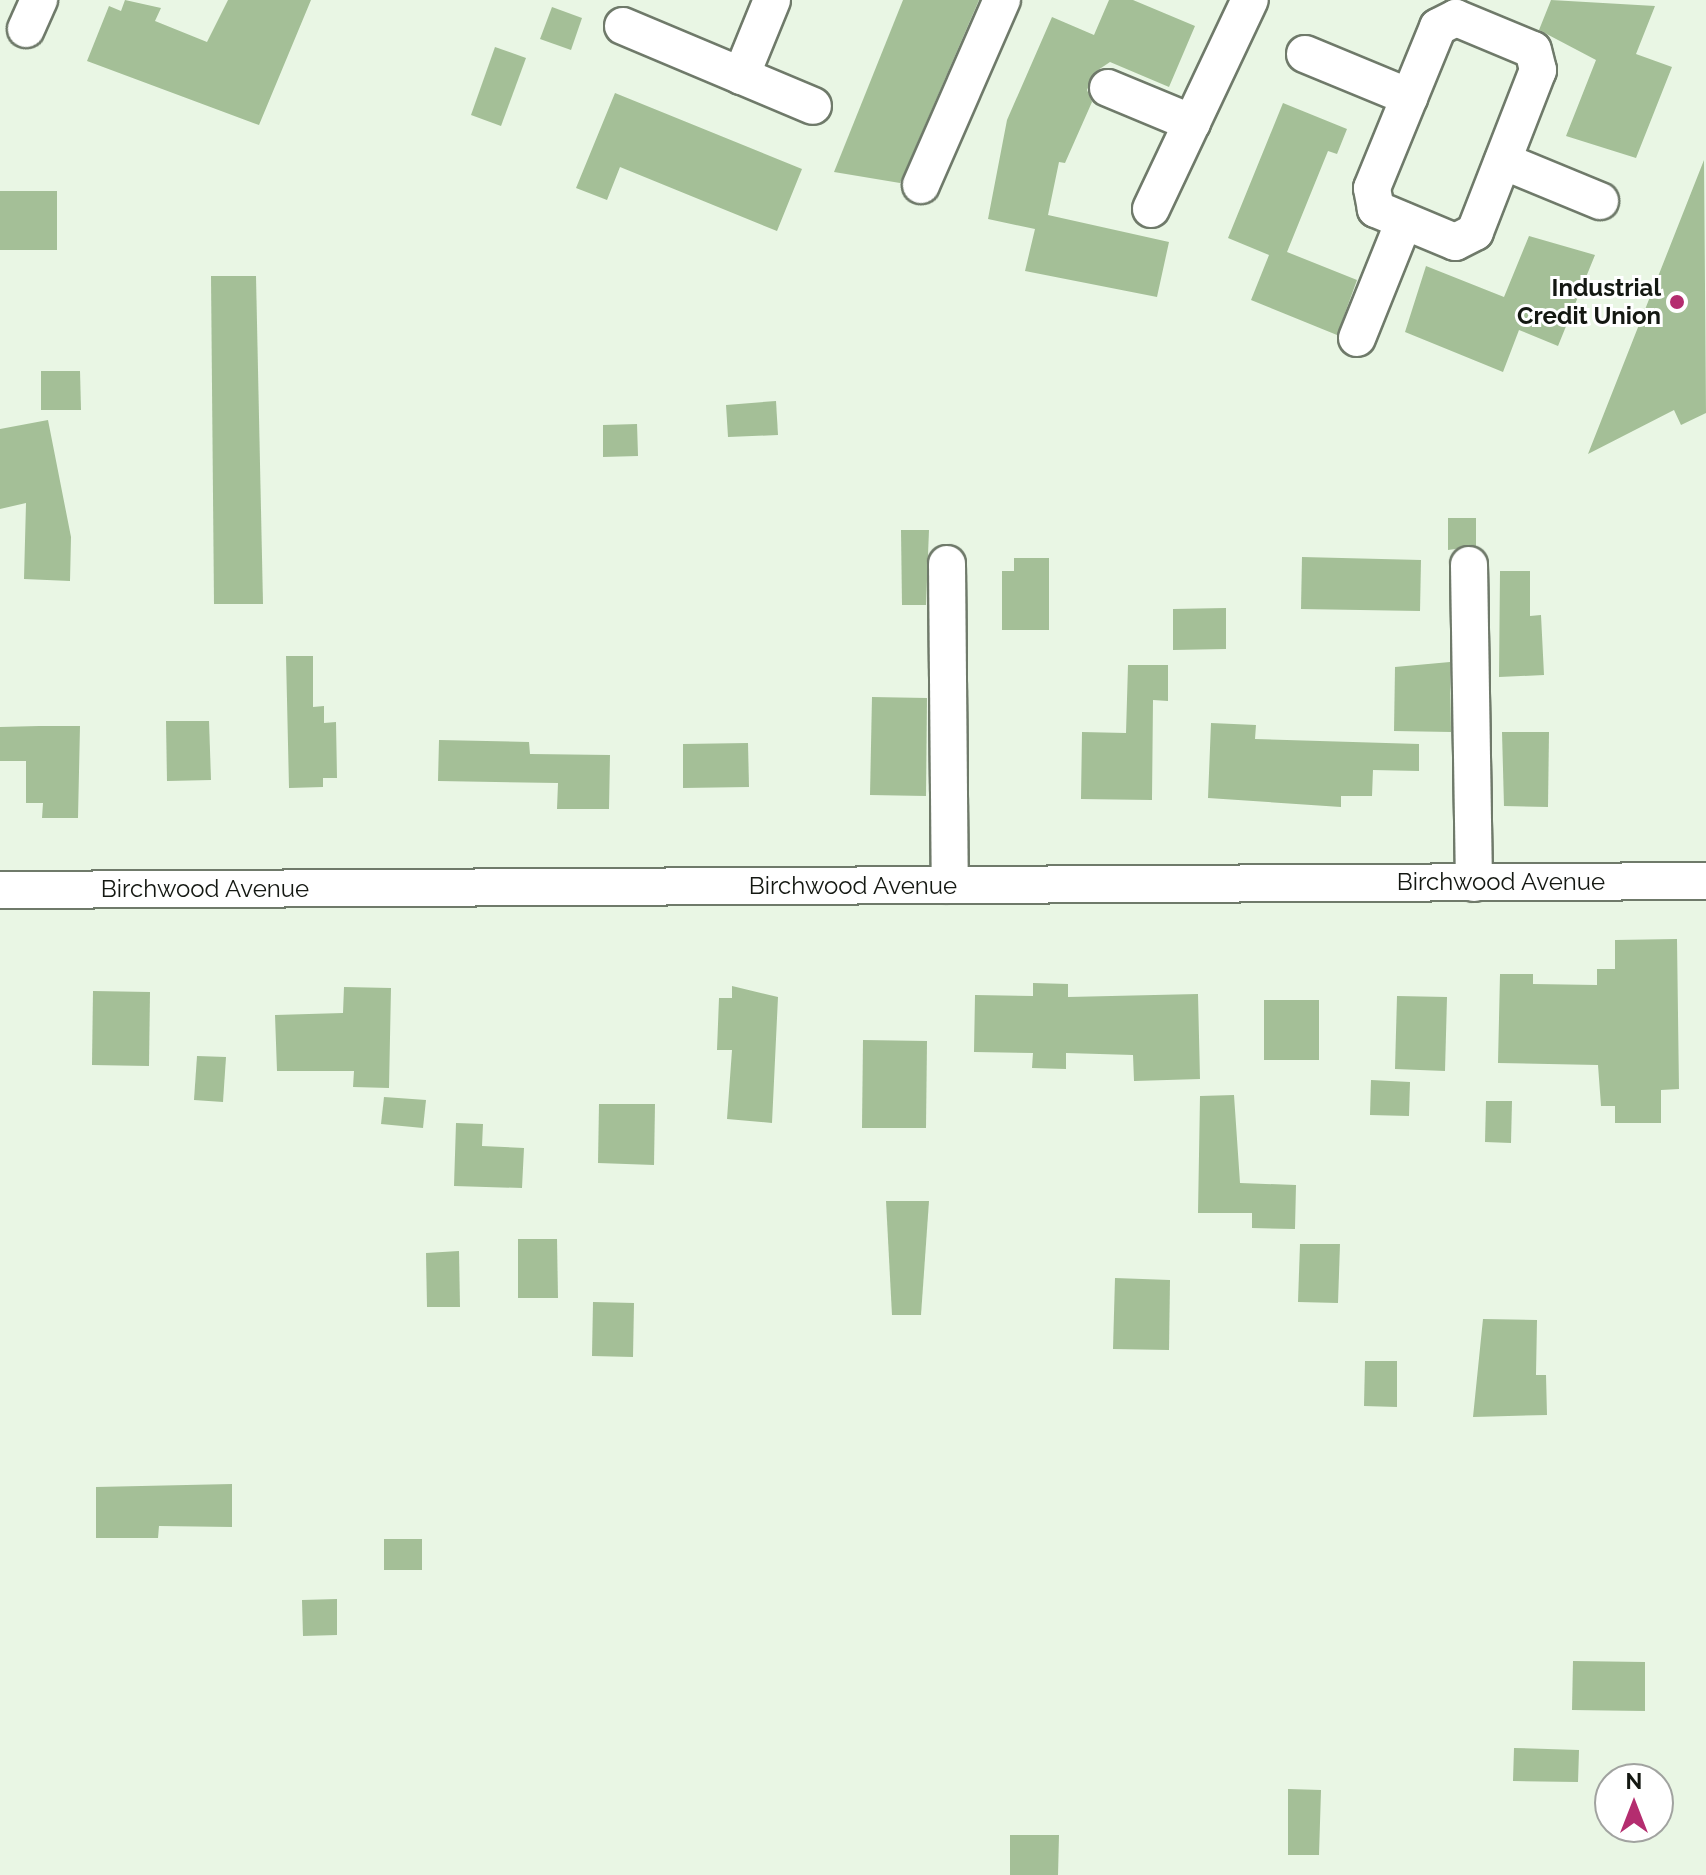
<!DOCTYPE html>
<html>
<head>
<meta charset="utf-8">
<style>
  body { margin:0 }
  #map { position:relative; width:1706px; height:1875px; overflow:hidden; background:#e9f6e4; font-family:Raleway,sans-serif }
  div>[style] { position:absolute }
  .building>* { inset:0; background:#a4bf97 }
  .roads { filter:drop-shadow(2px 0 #6f7a6a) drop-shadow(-2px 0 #6f7a6a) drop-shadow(0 2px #6f7a6a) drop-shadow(0 -2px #6f7a6a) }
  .minor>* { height:36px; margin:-18px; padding:0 18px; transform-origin:18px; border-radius:18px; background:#fff }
  .dots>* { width:22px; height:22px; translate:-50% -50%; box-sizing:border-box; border:4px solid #fff; border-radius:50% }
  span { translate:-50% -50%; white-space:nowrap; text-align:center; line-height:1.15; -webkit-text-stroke:6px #fff; paint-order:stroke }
  .poi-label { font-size:24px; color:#141812; font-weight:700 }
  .right { translate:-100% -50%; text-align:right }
  .street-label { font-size:24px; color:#141812 }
  .north { position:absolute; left:1594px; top:1763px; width:80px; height:80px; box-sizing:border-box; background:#fff; border:2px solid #a1a3a0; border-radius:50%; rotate:0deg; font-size:22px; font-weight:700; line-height:32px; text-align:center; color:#141812 }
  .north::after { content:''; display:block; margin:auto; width:28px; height:36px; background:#b42d6f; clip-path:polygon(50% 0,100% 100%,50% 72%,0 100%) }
</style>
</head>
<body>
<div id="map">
  <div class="building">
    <i style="clip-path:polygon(125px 0,161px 8px,155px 21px,207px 42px,228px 0,311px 0,259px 125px,87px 61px,109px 6px,121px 11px)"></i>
    <i style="clip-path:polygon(903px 0,979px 0,900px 183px,834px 172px)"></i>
    <i style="clip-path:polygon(1109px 0,1133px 0,1195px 26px,1169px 87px,1110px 62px,1095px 72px,1087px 90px,1092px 102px,1065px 163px,1059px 162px,1048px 215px,1169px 242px,1157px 297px,1025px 271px,1035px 229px,988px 219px,1007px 120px,1052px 17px,1094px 35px)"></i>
    <i style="clip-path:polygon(1551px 0,1655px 6px,1636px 54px,1672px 67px,1636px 158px,1566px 136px,1596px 60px,1539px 30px)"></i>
    <i style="clip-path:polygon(552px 7px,582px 18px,571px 50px,540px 39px)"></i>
    <i style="clip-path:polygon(495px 47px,526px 58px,501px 126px,471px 115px)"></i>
    <i style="clip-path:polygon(615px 93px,802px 169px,777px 231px,620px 167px,607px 200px,576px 188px)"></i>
    <i style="clip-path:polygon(1283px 103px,1347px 129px,1337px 154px,1328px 151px,1287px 252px,1357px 280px,1337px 335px,1251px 300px,1269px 255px,1228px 238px)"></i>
    <i style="clip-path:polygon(1704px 160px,1706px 413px,1681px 425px,1674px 410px,1588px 454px)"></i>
    <i style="clip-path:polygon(0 191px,57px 191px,57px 250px,0 250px)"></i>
    <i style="clip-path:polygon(1529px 236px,1595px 255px,1558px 346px,1519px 330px,1503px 372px,1405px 332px,1426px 266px,1504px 297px)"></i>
    <i style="clip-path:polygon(211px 276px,256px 276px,263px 604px,214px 604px)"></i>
    <i style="clip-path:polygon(41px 371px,80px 371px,81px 410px,41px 410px)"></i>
    <i style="clip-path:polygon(776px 401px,778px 435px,728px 437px,726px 405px)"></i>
    <i style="clip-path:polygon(48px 420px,71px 537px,70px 581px,24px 579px,26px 503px,0 509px,0 429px)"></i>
    <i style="clip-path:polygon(637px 424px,638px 456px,603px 457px,603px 425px)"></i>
    <i style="clip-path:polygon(1448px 518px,1476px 518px,1476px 546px,1448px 550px)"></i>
    <i style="clip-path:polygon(901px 530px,929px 530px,926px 605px,902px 605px)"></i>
    <i style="clip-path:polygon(1302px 557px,1421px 560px,1420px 611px,1301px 609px)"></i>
    <i style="clip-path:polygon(1014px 558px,1049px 558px,1049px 630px,1002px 630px,1002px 571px,1014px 571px)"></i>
    <i style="clip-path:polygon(1500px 571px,1530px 571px,1530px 616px,1541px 615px,1544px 675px,1499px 677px)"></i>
    <i style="clip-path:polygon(1226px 608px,1226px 649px,1173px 650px,1173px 609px)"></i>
    <i style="clip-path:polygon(286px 656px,313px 656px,313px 707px,324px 706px,324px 723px,336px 722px,337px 778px,323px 778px,323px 787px,289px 788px)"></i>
    <i style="clip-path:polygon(1450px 662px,1451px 732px,1394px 731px,1395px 667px)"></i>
    <i style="clip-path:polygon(1128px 665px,1168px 665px,1168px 701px,1153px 700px,1152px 800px,1081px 799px,1082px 732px,1126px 733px)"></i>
    <i style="clip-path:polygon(872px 697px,927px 698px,926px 796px,870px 795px)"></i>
    <i style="clip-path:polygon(166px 721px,209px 721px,211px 780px,167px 781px)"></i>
    <i style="clip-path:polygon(1211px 723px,1256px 725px,1255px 739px,1419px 744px,1419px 771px,1373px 770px,1372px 796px,1341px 796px,1341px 807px,1208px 798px)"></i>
    <i style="clip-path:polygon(39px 726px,80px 726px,78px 818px,42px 818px,43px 803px,26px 803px,26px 761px,0 761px,0 727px)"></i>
    <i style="clip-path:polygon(1502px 732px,1549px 732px,1548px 807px,1504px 806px)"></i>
    <i style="clip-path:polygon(439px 740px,529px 742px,530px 754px,610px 755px,609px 809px,557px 809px,558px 783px,438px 781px)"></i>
    <i style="clip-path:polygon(748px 743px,749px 787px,683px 788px,683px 744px)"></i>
    <i style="clip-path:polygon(1677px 939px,1679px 1089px,1661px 1090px,1661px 1123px,1615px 1123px,1615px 1106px,1601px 1106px,1598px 1065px,1498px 1063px,1500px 974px,1533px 974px,1533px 984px,1597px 985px,1597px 969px,1615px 969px,1615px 940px)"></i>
    <i style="clip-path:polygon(1033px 983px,1068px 984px,1068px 997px,1198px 994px,1200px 1079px,1134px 1081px,1133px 1055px,1066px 1053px,1066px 1069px,1032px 1068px,1033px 1053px,974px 1052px,975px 995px,1033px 996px)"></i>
    <i style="clip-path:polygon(732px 986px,778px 997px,772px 1123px,727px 1119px,732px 1050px,717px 1050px,719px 998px,732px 998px)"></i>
    <i style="clip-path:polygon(344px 987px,391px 988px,389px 1088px,353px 1087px,354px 1071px,277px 1071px,275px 1015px,343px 1013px)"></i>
    <i style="clip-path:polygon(93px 991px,150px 992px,149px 1066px,92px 1065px)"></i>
    <i style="clip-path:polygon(1397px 996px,1447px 997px,1445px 1071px,1395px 1069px)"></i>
    <i style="clip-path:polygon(1264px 1000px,1319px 1000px,1319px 1060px,1264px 1060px)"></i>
    <i style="clip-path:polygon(863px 1040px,927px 1041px,926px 1128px,862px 1128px)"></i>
    <i style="clip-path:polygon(197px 1056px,226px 1057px,223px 1102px,194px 1100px)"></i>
    <i style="clip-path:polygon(1371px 1080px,1410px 1082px,1409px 1116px,1370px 1115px)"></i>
    <i style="clip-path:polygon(1234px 1095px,1240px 1183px,1296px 1185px,1295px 1229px,1252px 1228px,1252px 1213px,1198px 1213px,1200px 1096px)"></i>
    <i style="clip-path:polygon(384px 1097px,426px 1100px,423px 1128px,381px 1124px)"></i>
    <i style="clip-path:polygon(1486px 1101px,1512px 1101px,1511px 1143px,1485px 1142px)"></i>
    <i style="clip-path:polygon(599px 1104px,655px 1104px,654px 1165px,598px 1163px)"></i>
    <i style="clip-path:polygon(456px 1123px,483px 1124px,482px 1146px,524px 1148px,522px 1188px,454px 1186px)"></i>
    <i style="clip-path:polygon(886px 1201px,929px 1201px,921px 1315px,892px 1315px)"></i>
    <i style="clip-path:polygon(518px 1239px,557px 1239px,558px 1298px,518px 1298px)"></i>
    <i style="clip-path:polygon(1300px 1244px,1340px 1244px,1338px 1303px,1298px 1302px)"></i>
    <i style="clip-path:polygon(459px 1251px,460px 1307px,427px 1307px,426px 1253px)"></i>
    <i style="clip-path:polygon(1115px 1278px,1170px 1280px,1169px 1350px,1113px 1349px)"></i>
    <i style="clip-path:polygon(593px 1302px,634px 1303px,633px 1357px,592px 1356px)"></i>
    <i style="clip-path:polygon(1483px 1319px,1537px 1320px,1536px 1375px,1546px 1375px,1547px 1415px,1473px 1417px)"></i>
    <i style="clip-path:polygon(1365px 1361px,1397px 1361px,1397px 1407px,1364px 1406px)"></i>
    <i style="clip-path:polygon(232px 1484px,232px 1527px,159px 1526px,158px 1538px,96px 1538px,96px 1487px)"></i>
    <i style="clip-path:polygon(384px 1539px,422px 1539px,422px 1570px,384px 1570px)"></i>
    <i style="clip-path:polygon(337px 1599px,337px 1635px,303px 1636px,302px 1600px)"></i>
    <i style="clip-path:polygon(1573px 1661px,1645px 1662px,1645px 1711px,1572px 1710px)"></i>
    <i style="clip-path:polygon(1514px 1748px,1579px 1750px,1578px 1782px,1513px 1781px)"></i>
    <i style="clip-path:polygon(1288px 1789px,1321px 1790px,1319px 1855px,1288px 1855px)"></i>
    <i style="clip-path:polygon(1010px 1835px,1059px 1835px,1058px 1875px,1010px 1875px)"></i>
  </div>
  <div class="roads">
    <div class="minor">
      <i style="left:1456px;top:18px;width:83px;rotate:22.6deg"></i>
      <i style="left:1533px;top:50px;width:21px;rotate:76deg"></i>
      <i style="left:1538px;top:70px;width:174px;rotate:111.3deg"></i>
      <i style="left:1475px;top:232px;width:22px;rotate:153deg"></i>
      <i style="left:1455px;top:242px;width:86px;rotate:-157.3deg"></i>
      <i style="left:1376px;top:209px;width:21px;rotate:-101deg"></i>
      <i style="left:1372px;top:188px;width:174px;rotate:-67.7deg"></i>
      <i style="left:1438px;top:27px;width:20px;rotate:-27deg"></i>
      <i style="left:623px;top:26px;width:206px;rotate:22.8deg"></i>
      <i style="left:26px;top:29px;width:32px;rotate:-66deg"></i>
      <i style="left:1305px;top:54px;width:113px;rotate:22.5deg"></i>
      <i style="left:741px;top:76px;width:82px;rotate:-67.8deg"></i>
      <i style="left:1108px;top:88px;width:91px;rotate:22.6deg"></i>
      <i style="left:1503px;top:161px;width:105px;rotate:22.4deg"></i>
      <i style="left:921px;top:185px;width:202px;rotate:-66.4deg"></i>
      <i style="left:1151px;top:209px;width:231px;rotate:-64.7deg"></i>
      <i style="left:1357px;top:338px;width:126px;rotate:-68.1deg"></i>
      <i style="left:947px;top:564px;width:321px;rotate:89.5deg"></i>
      <i style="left:1469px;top:565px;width:318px;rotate:89.1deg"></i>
      <i style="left:0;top:890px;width:1706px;rotate:-0.3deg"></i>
    </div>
  </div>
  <div class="dots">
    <i style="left:1677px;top:302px;background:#b42d6f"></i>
  </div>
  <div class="poi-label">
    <span class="right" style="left:1661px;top:302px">Industrial<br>Credit Union</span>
  </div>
  <div class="street-label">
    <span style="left:1501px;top:882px">Birchwood Avenue</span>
    <span style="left:853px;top:886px">Birchwood Avenue</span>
    <span style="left:205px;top:889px">Birchwood Avenue</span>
  </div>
  <div class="north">N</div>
</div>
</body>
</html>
